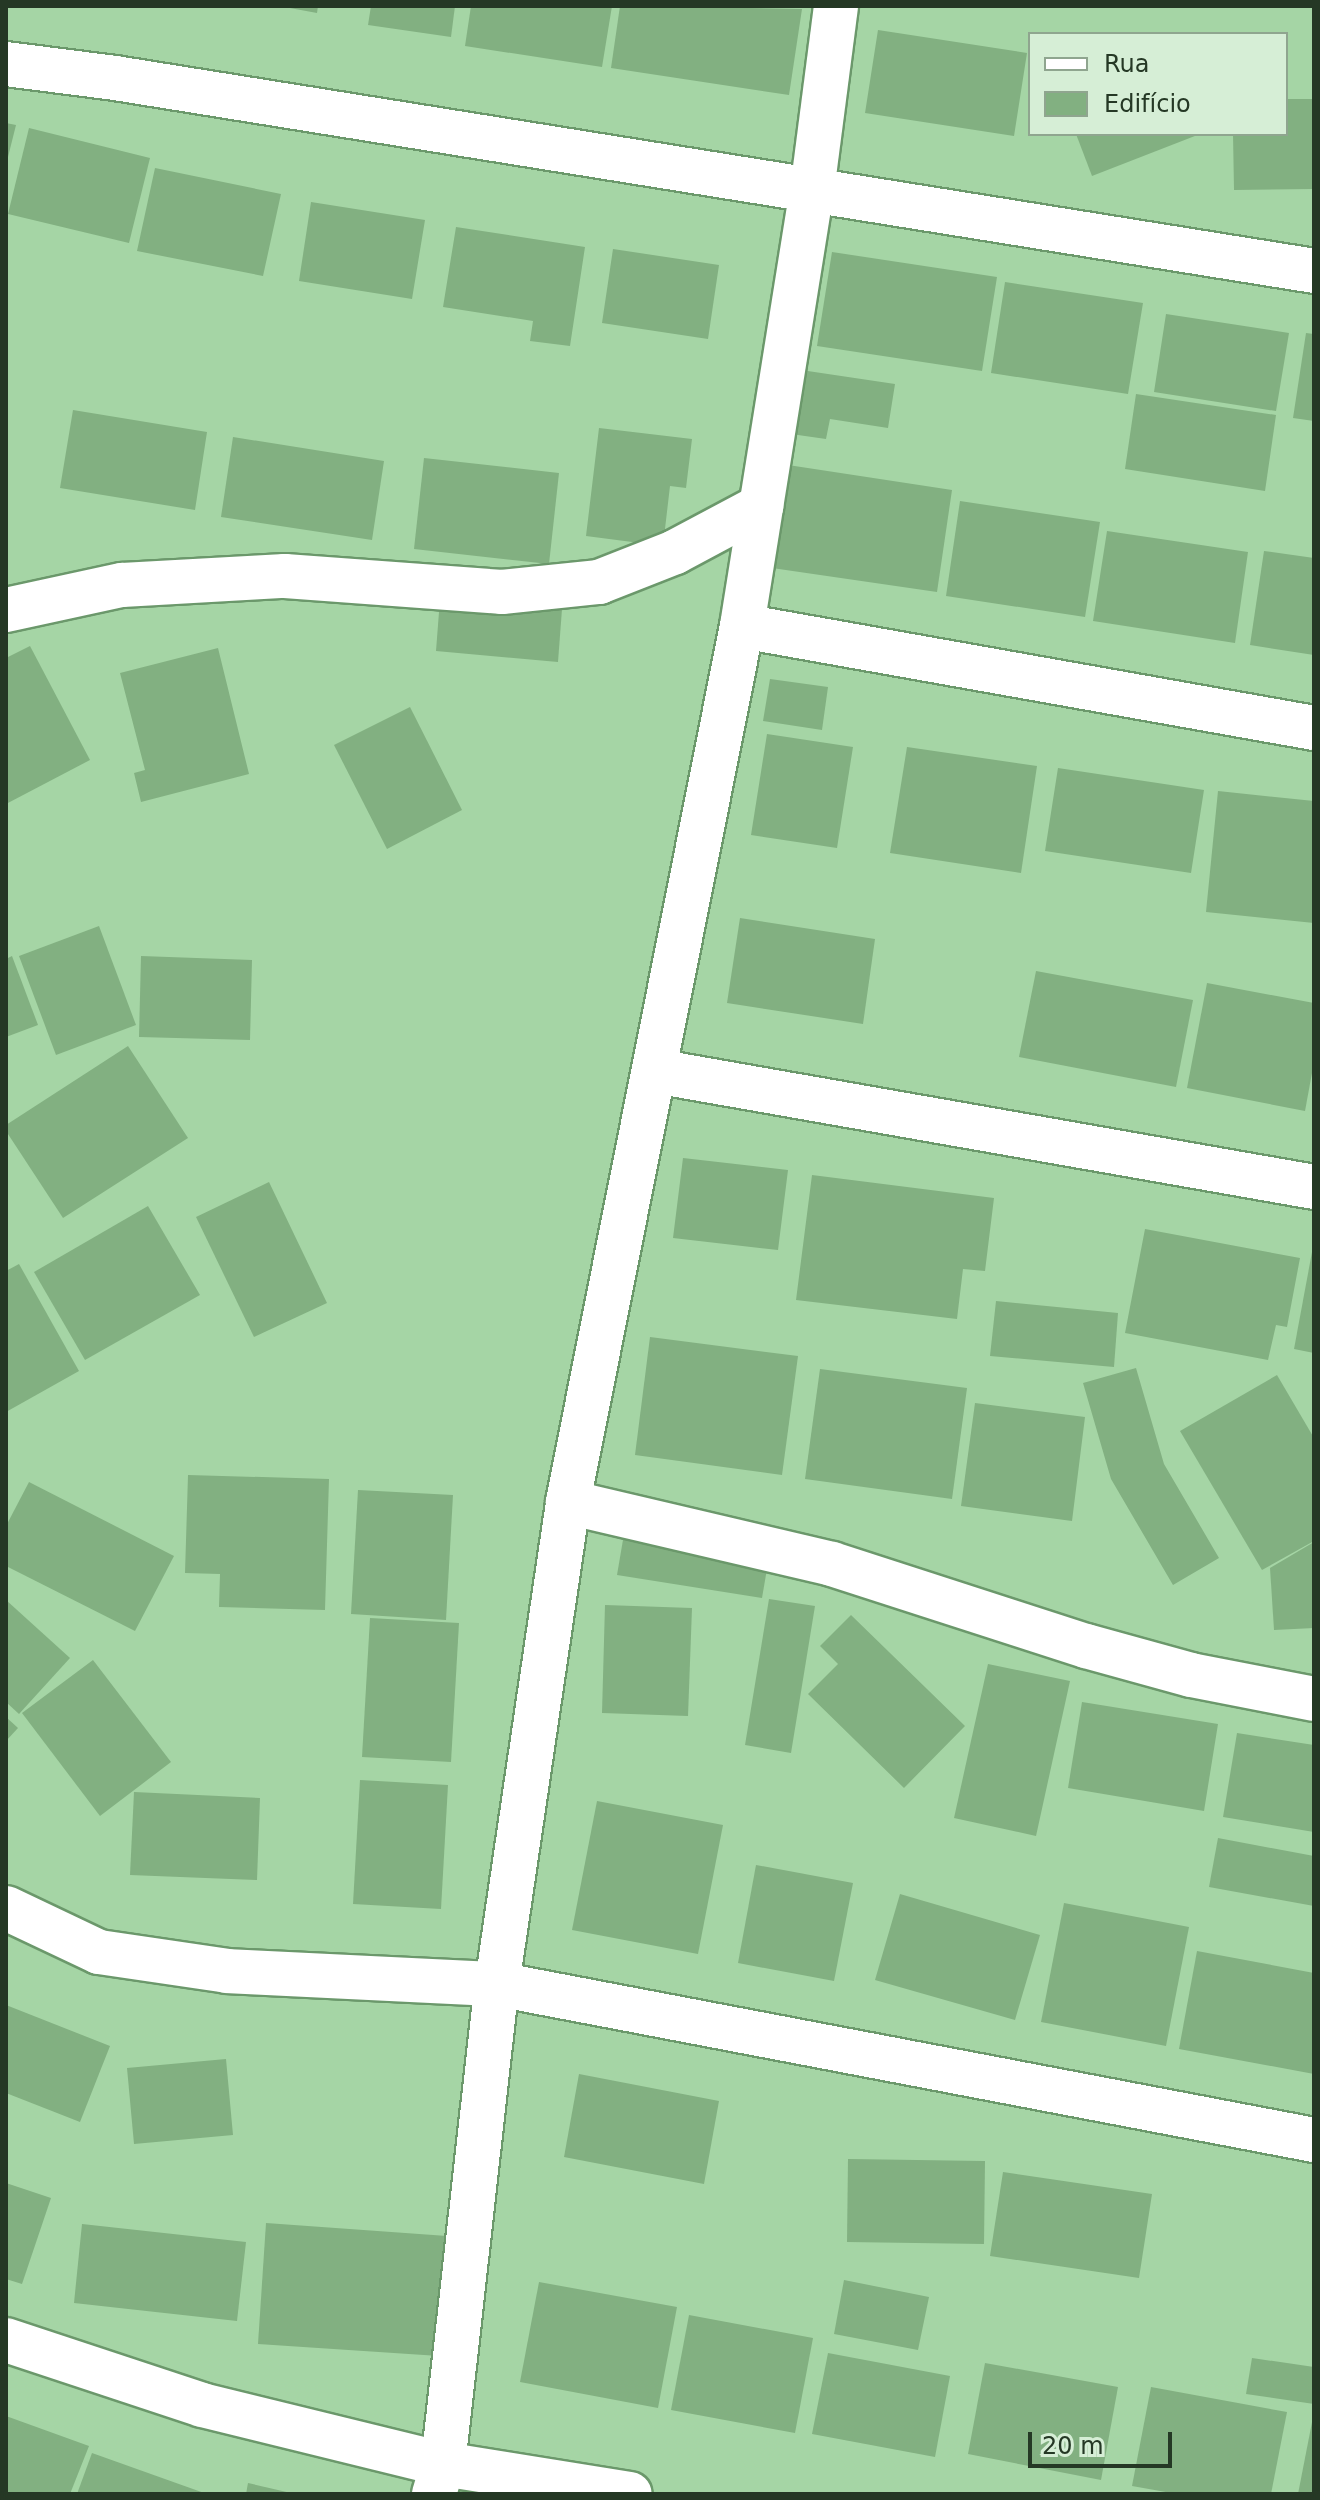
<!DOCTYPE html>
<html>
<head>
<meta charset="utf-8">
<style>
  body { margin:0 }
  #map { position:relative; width:1320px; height:2500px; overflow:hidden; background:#a5d5a5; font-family:"DejaVu Sans",sans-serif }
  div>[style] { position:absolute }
  .building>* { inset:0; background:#82b081 }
  .roads { filter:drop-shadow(2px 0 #6b986b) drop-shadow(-2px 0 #6b986b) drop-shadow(0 2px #6b986b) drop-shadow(0 -2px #6b986b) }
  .minor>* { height:44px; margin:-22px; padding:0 22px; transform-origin:22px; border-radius:22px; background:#fff }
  span { translate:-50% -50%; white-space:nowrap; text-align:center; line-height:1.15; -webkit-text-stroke:7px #d6eed6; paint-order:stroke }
  .frame { position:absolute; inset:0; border:8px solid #253825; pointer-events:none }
  .legend { position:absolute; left:1028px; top:32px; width:260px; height:104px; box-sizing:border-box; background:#d6eed6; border:2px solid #8fa58f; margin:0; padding:10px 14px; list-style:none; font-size:24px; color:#253825 }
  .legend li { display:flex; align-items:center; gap:16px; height:40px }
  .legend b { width:40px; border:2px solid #8fa58f }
  .scale { position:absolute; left:1028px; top:2432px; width:144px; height:36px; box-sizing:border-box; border:4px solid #253825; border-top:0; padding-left:10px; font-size:24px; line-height:28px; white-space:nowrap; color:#253825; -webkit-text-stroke:6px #d6eed6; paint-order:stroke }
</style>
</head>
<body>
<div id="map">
  <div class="building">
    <i style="clip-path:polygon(279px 6px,318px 6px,317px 13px)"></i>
    <i style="clip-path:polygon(371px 6px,455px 6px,451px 37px,368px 25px)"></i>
    <i style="clip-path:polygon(471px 6px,612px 6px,602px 67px,465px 46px)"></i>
    <i style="clip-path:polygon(620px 6px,802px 9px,789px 95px,611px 68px)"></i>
    <i style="clip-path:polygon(878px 30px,1027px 53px,1014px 136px,865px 113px)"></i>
    <i style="clip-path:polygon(1286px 99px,1314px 99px,1314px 189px,1234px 190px,1233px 134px,1286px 134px)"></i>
    <i style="clip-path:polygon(6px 123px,16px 125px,7px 161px,6px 161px)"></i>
    <i style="clip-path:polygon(29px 128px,150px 158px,129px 243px,8px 214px)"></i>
    <i style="clip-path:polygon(1076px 134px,1200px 134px,1092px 176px)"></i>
    <i style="clip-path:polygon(155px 168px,281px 194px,263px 276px,137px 251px)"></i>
    <i style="clip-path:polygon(311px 202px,425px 220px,412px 299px,299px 281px)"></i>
    <i style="clip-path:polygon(456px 227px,585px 247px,570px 346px,530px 341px,533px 321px,443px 307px)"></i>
    <i style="clip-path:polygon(613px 249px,719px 265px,708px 339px,602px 323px)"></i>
    <i style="clip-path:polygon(832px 252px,997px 277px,982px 371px,817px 346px)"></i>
    <i style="clip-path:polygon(1005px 282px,1143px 303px,1128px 394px,991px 373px)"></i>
    <i style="clip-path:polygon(1166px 314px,1289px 333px,1276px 411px,1154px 392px)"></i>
    <i style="clip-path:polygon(1306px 333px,1314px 334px,1314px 421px,1293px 418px)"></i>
    <i style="clip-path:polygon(801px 370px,895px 384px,888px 428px,830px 419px,826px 439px,791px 434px)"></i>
    <i style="clip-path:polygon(1136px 394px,1276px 415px,1265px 491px,1125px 469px)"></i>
    <i style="clip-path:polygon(73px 410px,207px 432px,195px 510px,60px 488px)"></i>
    <i style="clip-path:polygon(599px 428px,692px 439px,686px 488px,670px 486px,663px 546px,586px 536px)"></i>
    <i style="clip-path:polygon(233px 437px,384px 461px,372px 540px,221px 517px)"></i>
    <i style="clip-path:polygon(424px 458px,559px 473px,549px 564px,414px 549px)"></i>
    <i style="clip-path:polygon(788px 465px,952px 490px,937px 592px,772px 568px)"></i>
    <i style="clip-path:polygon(960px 501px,1100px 522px,1085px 617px,946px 596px)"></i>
    <i style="clip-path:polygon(1107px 531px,1248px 552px,1235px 643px,1093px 621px)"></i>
    <i style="clip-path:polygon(1264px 551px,1314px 558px,1314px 655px,1250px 645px)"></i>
    <i style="clip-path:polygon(440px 599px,562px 609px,558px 662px,436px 651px)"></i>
    <i style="clip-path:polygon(30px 646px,90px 760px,6px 804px,6px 658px)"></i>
    <i style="clip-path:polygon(218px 648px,249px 774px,141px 802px,134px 773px,145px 770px,120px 673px)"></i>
    <i style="clip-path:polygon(770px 679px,828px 687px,822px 730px,763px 721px)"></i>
    <i style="clip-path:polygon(410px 707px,462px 810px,387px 849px,334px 745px)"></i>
    <i style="clip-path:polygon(767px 734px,853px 747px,837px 848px,751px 835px)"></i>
    <i style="clip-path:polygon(907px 747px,1037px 766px,1021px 873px,890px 853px)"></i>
    <i style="clip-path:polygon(1058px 768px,1204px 790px,1191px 873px,1045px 851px)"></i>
    <i style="clip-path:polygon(1218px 791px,1314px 801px,1314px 923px,1206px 912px)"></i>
    <i style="clip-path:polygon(740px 918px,875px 939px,863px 1024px,727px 1003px)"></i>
    <i style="clip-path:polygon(99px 926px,136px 1025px,56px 1055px,19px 956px)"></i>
    <i style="clip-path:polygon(12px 956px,38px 1025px,6px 1037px,6px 959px)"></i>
    <i style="clip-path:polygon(141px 956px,252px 960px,250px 1040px,139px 1037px)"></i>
    <i style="clip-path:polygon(1036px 971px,1193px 1000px,1176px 1087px,1019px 1057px)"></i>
    <i style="clip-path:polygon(1207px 983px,1314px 1003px,1314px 1062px,1305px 1111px,1187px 1088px)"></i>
    <i style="clip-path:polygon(128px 1046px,188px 1138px,63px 1218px,6px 1131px,6px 1125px)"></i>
    <i style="clip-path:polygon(683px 1158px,788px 1170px,778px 1250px,673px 1238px)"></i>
    <i style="clip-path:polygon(812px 1175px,994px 1198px,985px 1271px,963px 1269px,957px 1319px,796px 1300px)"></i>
    <i style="clip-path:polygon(269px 1182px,327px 1303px,254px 1337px,196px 1217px)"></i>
    <i style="clip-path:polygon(148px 1206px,200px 1295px,85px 1360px,34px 1272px)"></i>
    <i style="clip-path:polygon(1145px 1229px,1300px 1258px,1287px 1327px,1276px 1325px,1268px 1360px,1125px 1333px)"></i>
    <i style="clip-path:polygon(1312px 1252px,1314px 1252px,1314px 1353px,1294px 1349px)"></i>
    <i style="clip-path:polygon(19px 1264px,79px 1371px,6px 1412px,6px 1271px)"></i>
    <i style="clip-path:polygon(996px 1301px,1118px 1313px,1114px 1367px,990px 1356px)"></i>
    <i style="clip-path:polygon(650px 1337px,798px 1356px,782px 1475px,635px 1455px)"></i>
    <i style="clip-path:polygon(1136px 1368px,1164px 1464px,1219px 1558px,1173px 1585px,1111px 1479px,1083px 1383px)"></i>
    <i style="clip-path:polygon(820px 1369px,967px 1388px,952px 1499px,805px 1479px)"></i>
    <i style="clip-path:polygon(1277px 1375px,1314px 1438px,1314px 1541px,1262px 1570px,1180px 1431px)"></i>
    <i style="clip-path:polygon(975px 1403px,1085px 1417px,1072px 1521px,961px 1506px)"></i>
    <i style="clip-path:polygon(188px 1475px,329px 1479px,325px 1610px,219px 1607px,220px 1574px,185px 1573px)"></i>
    <i style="clip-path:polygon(29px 1482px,174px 1556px,135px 1631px,6px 1566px,6px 1526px)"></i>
    <i style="clip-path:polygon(358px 1490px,453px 1495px,446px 1620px,351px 1614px)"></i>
    <i style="clip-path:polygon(624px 1534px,769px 1557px,762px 1598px,617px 1575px)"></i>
    <i style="clip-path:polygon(1314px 1542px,1314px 1628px,1274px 1630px,1270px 1568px)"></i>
    <i style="clip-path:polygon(769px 1599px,815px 1606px,791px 1753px,745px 1745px)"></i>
    <i style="clip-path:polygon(6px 1600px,70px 1658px,19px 1714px,6px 1702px)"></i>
    <i style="clip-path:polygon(605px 1605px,692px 1608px,688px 1716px,602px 1713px)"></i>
    <i style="clip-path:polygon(851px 1615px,965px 1726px,904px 1788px,808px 1694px,838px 1664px,820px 1646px)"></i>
    <i style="clip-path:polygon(370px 1618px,459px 1623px,451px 1762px,362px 1757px)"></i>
    <i style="clip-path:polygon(93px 1660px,171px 1762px,100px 1816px,22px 1713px)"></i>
    <i style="clip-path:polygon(988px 1664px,1070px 1681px,1036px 1836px,954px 1818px)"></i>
    <i style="clip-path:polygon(1082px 1702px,1218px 1724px,1204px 1811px,1068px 1788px)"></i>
    <i style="clip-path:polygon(6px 1717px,18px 1728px,6px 1741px)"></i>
    <i style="clip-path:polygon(1237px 1733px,1314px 1745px,1314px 1832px,1223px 1817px)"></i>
    <i style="clip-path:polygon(360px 1780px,448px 1785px,441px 1909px,353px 1904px)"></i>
    <i style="clip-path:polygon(134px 1792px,260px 1798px,257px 1880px,130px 1875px)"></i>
    <i style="clip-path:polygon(597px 1801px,723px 1825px,698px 1954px,572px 1930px)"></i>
    <i style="clip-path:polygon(1218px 1838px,1314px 1856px,1314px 1906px,1209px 1887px)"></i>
    <i style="clip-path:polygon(756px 1865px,853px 1883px,834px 1981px,738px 1963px)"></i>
    <i style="clip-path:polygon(900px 1894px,1040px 1935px,1015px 2020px,875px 1980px)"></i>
    <i style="clip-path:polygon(1064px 1903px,1189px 1927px,1166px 2046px,1041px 2022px)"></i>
    <i style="clip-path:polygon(1197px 1951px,1314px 1973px,1314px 2074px,1179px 2049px)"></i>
    <i style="clip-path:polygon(6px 2005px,110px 2046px,80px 2122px,6px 2093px)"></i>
    <i style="clip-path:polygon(226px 2059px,233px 2135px,134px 2144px,127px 2068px)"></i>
    <i style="clip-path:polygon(579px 2074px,719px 2101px,704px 2184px,564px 2157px)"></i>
    <i style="clip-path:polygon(848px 2159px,985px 2161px,984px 2244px,847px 2242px)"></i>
    <i style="clip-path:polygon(1003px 2172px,1152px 2194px,1139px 2278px,990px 2256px)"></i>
    <i style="clip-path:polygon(6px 2183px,51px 2198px,22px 2284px,6px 2279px)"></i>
    <i style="clip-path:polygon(266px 2223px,447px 2236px,439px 2356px,258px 2344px)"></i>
    <i style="clip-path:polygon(82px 2224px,246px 2242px,237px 2321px,74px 2303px)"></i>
    <i style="clip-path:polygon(844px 2280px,929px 2297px,918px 2350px,834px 2334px)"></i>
    <i style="clip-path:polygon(539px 2282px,677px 2307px,658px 2408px,520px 2382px)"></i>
    <i style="clip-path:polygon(689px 2315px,813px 2338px,795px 2433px,671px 2410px)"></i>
    <i style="clip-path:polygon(828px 2353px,950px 2376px,935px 2457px,812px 2434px)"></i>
    <i style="clip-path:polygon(1252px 2358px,1314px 2367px,1314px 2404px,1246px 2394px)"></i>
    <i style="clip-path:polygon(985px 2363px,1118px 2387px,1101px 2480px,968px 2454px)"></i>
    <i style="clip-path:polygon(1151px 2387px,1287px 2412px,1271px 2494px,1177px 2494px,1132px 2486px)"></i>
    <i style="clip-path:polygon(6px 2416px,89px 2446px,70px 2494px,6px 2494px)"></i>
    <i style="clip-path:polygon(1313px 2417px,1314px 2494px,1298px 2494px)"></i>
    <i style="clip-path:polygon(92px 2453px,207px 2494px,77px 2494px)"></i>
    <i style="clip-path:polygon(248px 2483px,291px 2493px,291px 2494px,246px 2494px)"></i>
  </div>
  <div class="roads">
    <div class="minor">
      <i style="left:6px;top:64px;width:110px;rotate:7.3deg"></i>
      <i style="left:115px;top:78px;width:1214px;rotate:9.14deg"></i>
      <i style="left:6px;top:610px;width:119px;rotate:-12.2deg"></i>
      <i style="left:122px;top:585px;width:163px;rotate:-3.2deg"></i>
      <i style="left:285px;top:576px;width:218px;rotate:4.2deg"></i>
      <i style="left:502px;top:592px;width:98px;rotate:-5.9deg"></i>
      <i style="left:599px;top:582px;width:82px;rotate:-21.5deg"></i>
      <i style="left:675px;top:552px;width:98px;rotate:-28.1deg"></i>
      <i style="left:742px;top:626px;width:581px;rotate:10.11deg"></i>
      <i style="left:655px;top:1071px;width:669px;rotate:9.98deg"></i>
      <i style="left:568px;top:1502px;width:271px;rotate:13.2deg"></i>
      <i style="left:832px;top:1564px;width:267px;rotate:17.9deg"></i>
      <i style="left:1086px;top:1646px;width:109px;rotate:15.4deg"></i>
      <i style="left:1191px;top:1675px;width:125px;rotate:11deg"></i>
      <i style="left:6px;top:1908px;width:103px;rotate:25.3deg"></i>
      <i style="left:99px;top:1952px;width:129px;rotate:8.4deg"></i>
      <i style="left:227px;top:1971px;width:270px;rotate:2.8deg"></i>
      <i style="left:497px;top:1984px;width:832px;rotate:10.81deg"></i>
      <i style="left:6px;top:2340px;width:206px;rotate:18.3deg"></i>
      <i style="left:202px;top:2405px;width:248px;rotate:13.8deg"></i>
      <i style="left:443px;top:2464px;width:189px;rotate:9.1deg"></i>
      <i style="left:434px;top:2494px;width:31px;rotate:-73deg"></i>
      <i style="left:443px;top:2464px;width:483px;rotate:-83.6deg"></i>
      <i style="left:497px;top:1984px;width:487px;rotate:-81.6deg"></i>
      <i style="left:568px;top:1502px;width:893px;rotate:-78.77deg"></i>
      <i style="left:742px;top:626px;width:441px;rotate:-80.9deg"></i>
      <i style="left:812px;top:191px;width:187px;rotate:-82.6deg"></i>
    </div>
  </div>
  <div class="frame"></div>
  <ul class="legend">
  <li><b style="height:10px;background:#fff"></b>Rua</li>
  <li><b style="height:22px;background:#82b081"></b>Edifício</li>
  </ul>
  <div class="scale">20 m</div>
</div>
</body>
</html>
